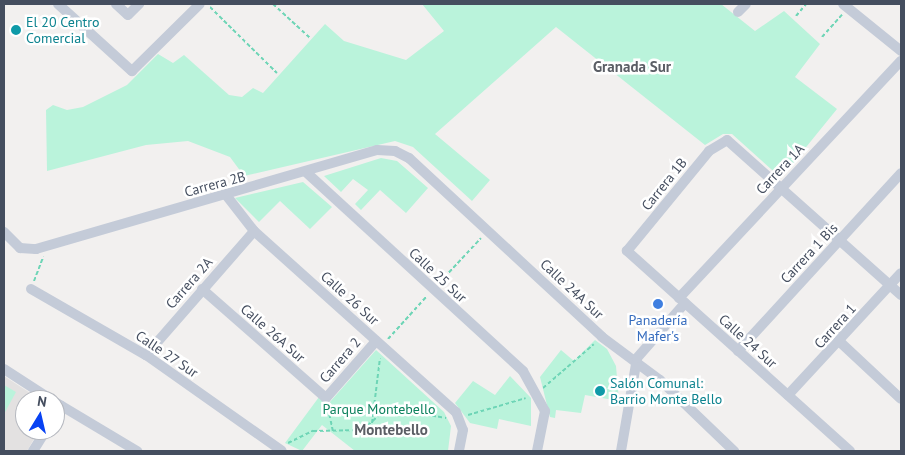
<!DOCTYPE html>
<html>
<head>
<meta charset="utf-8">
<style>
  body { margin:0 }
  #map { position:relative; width:905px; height:455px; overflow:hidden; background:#f2f0ef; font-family:"PT Sans",sans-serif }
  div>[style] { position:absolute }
  .education>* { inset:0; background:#e3e1e1 }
  .green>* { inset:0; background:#baf3db }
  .path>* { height:2px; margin-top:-1px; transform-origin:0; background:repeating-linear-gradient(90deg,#6ed5b6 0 4px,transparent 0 6.5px) }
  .minor>* { height:10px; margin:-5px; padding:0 5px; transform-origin:5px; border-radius:5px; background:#c4cbd8 }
  .dots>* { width:14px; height:14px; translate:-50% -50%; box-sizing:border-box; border:2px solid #fff; border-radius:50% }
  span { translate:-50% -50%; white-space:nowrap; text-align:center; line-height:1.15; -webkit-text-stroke:5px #fff; paint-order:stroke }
  .culture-label { font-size:14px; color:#0d838f }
  .left { translate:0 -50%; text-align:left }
  .street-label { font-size:14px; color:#454e5f }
  .shop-label { font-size:14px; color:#366cbe }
  .park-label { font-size:14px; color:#0e825e }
  .neighbourhood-label { font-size:15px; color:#5b5e65; font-weight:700 }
  .frame { position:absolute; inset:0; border:5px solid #454e5f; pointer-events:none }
  .north { position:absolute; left:15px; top:390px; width:50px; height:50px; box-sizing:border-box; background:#fff; border:1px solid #b5b8bf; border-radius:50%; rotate:9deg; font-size:14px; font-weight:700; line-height:20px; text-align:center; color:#454e5f }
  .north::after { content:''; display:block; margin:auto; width:18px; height:22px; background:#0842f3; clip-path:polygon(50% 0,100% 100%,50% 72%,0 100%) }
</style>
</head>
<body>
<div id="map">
  <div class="education">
    <i style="clip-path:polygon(4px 376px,41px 400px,25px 400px,25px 430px,39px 430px,27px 451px,4px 451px)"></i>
  </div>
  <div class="green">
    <i style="clip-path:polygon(422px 4px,721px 4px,755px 31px,784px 11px,820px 44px,795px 77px,837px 109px,781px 178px,732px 134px,723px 134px,705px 145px,556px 27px,435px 134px,490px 180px,472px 201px,413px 147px,395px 141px,244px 176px,230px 157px,188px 141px,146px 145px,47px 171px,46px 110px,53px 105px,67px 110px,83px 107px,127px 85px,158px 54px,173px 63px,184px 55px,229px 95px,242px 97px,253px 88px,263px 93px,325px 24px,344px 41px,406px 60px,444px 31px)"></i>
    <i style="clip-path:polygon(381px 158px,397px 161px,428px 188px,406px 213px,380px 190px,361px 210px,355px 204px,368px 190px,353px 179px,341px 192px,324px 176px)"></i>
    <i style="clip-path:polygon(303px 182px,332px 207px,310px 229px,280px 201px,259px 222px,235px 198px)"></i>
    <i style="clip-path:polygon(595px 340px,607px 349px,616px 366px,619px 401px,585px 395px,581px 413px,556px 410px,555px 418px,550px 417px,540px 377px,561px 350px,574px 361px)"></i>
    <i style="clip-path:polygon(376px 350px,444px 412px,451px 426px,448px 451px,355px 451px,322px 425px,302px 451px,285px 443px,319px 397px,329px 403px)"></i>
    <i style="clip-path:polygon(510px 376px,531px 398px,531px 426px,499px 419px,497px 429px,470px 423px,455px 403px,473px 381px,495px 395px)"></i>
    <i style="clip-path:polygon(4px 385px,16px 392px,4px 414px)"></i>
  </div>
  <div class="path">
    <i style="left:273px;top:4px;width:50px;rotate:42.6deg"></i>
    <i style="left:210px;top:7px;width:94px;rotate:44.6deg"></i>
    <i style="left:796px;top:16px;width:16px;rotate:-50deg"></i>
    <i style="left:822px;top:37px;width:30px;rotate:-48deg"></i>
    <i style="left:34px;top:281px;width:26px;rotate:-69deg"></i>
    <i style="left:440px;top:282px;width:60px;rotate:-47deg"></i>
    <i style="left:388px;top:339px;width:58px;rotate:-47.8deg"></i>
    <i style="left:543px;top:388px;width:67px;rotate:-40.8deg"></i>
    <i style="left:328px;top:408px;width:25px;rotate:78deg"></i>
    <i style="left:468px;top:415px;width:60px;rotate:-16.3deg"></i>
    <i style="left:372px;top:423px;width:65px;rotate:-83deg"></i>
    <i style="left:288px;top:443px;width:28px;rotate:-26deg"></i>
    <i style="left:313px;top:431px;width:50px;rotate:-1.1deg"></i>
    <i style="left:363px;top:430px;width:33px;rotate:-43deg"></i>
    <i style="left:387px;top:408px;width:60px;rotate:9.6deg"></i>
  </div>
  <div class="minor">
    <i style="left:58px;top:4px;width:100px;rotate:42.2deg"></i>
    <i style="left:132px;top:71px;width:95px;rotate:-44.6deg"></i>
    <i style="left:116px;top:4px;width:16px;rotate:43deg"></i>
    <i style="left:128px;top:15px;width:16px;rotate:-45deg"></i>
    <i style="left:843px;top:4px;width:75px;rotate:39deg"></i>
    <i style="left:738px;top:12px;width:11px;rotate:-45deg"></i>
    <i style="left:307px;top:173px;width:293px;rotate:42.5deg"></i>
    <i style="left:523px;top:371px;width:46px;rotate:61.2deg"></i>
    <i style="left:545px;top:411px;width:41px;rotate:101.3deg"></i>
    <i style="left:226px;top:195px;width:46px;rotate:52.1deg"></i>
    <i style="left:254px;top:231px;width:271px;rotate:41.9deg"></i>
    <i style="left:456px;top:412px;width:19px;rotate:69deg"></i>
    <i style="left:463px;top:430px;width:21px;rotate:101deg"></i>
    <i style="left:4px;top:232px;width:23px;rotate:45deg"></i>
    <i style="left:20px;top:248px;width:16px;rotate:4deg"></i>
    <i style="left:36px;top:249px;width:355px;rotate:-16.2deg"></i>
    <i style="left:377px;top:150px;width:18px;rotate:3deg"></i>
    <i style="left:395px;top:151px;width:16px;rotate:27deg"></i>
    <i style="left:409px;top:158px;width:263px;rotate:42.8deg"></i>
    <i style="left:602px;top:337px;width:72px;rotate:36.6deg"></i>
    <i style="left:660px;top:380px;width:103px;rotate:43.8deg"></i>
    <i style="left:31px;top:289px;width:133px;rotate:29.9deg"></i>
    <i style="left:146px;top:355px;width:166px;rotate:35.2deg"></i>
    <i style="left:202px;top:289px;width:165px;rotate:41.3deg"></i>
    <i style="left:326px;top:398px;width:76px;rotate:-48.7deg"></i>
    <i style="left:679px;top:298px;width:325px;rotate:-46.9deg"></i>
    <i style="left:840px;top:342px;width:83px;rotate:43.1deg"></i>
    <i style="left:738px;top:351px;width:241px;rotate:-47.5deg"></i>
    <i style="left:146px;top:355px;width:164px;rotate:-48.9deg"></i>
    <i style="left:4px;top:369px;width:57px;rotate:32.9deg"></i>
    <i style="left:788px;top:395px;width:166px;rotate:-47.2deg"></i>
    <i style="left:55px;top:402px;width:96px;rotate:30.9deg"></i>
    <i style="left:55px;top:416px;width:12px;rotate:-59deg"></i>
    <i style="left:33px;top:451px;width:25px;rotate:-58deg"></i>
    <i style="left:621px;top:451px;width:94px;rotate:-80.2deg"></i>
    <i style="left:637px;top:358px;width:73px;rotate:-48.9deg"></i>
    <i style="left:850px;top:451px;width:300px;rotate:-138.1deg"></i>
    <i style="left:627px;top:251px;width:129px;rotate:-50.6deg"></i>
    <i style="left:709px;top:151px;width:21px;rotate:-31deg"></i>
    <i style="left:727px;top:140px;width:233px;rotate:41.7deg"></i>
  </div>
  <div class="dots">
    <i style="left:16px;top:30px;background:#0f9aa8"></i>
    <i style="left:658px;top:304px;background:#3f7fe0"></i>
    <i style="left:600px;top:391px;background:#0f9aa8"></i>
  </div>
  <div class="culture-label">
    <span class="left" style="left:26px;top:30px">El 20 Centro<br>Comercial</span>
    <span class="left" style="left:610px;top:391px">Salón Comunal:<br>Barrio Monte Bello</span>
  </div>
  <div class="street-label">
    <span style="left:780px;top:169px;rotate:-47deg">Carrera 1A</span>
    <span style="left:215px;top:184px;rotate:-15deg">Carrera 2B</span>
    <span style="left:664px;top:184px;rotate:-51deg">Carrera 1B</span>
    <span style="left:809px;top:253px;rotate:-47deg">Carrera 1 Bis</span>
    <span style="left:438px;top:275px;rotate:43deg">Calle 25 Sur</span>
    <span style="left:189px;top:283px;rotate:-49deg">Carrera 2A</span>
    <span style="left:572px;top:289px;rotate:43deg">Calle 24A Sur</span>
    <span style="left:350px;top:298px;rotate:42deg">Calle 26 Sur</span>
    <span style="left:835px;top:326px;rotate:-48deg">Carrera 1</span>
    <span style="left:273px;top:333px;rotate:41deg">Calle 26A Sur</span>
    <span style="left:748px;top:341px;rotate:42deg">Calle 24 Sur</span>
    <span style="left:167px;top:354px;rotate:34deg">Calle 27 Sur</span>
    <span style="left:340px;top:360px;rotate:-49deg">Carrera 2</span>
  </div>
  <div class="shop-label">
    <span style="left:658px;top:328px">Panadería<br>Mafer's</span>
  </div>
  <div class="park-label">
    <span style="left:379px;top:409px">Parque Montebello</span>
  </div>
  <div class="neighbourhood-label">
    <span style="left:632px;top:67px">Granada Sur</span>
    <span style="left:391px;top:430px">Montebello</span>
  </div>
  <div class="frame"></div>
  <div class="north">N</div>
</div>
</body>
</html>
